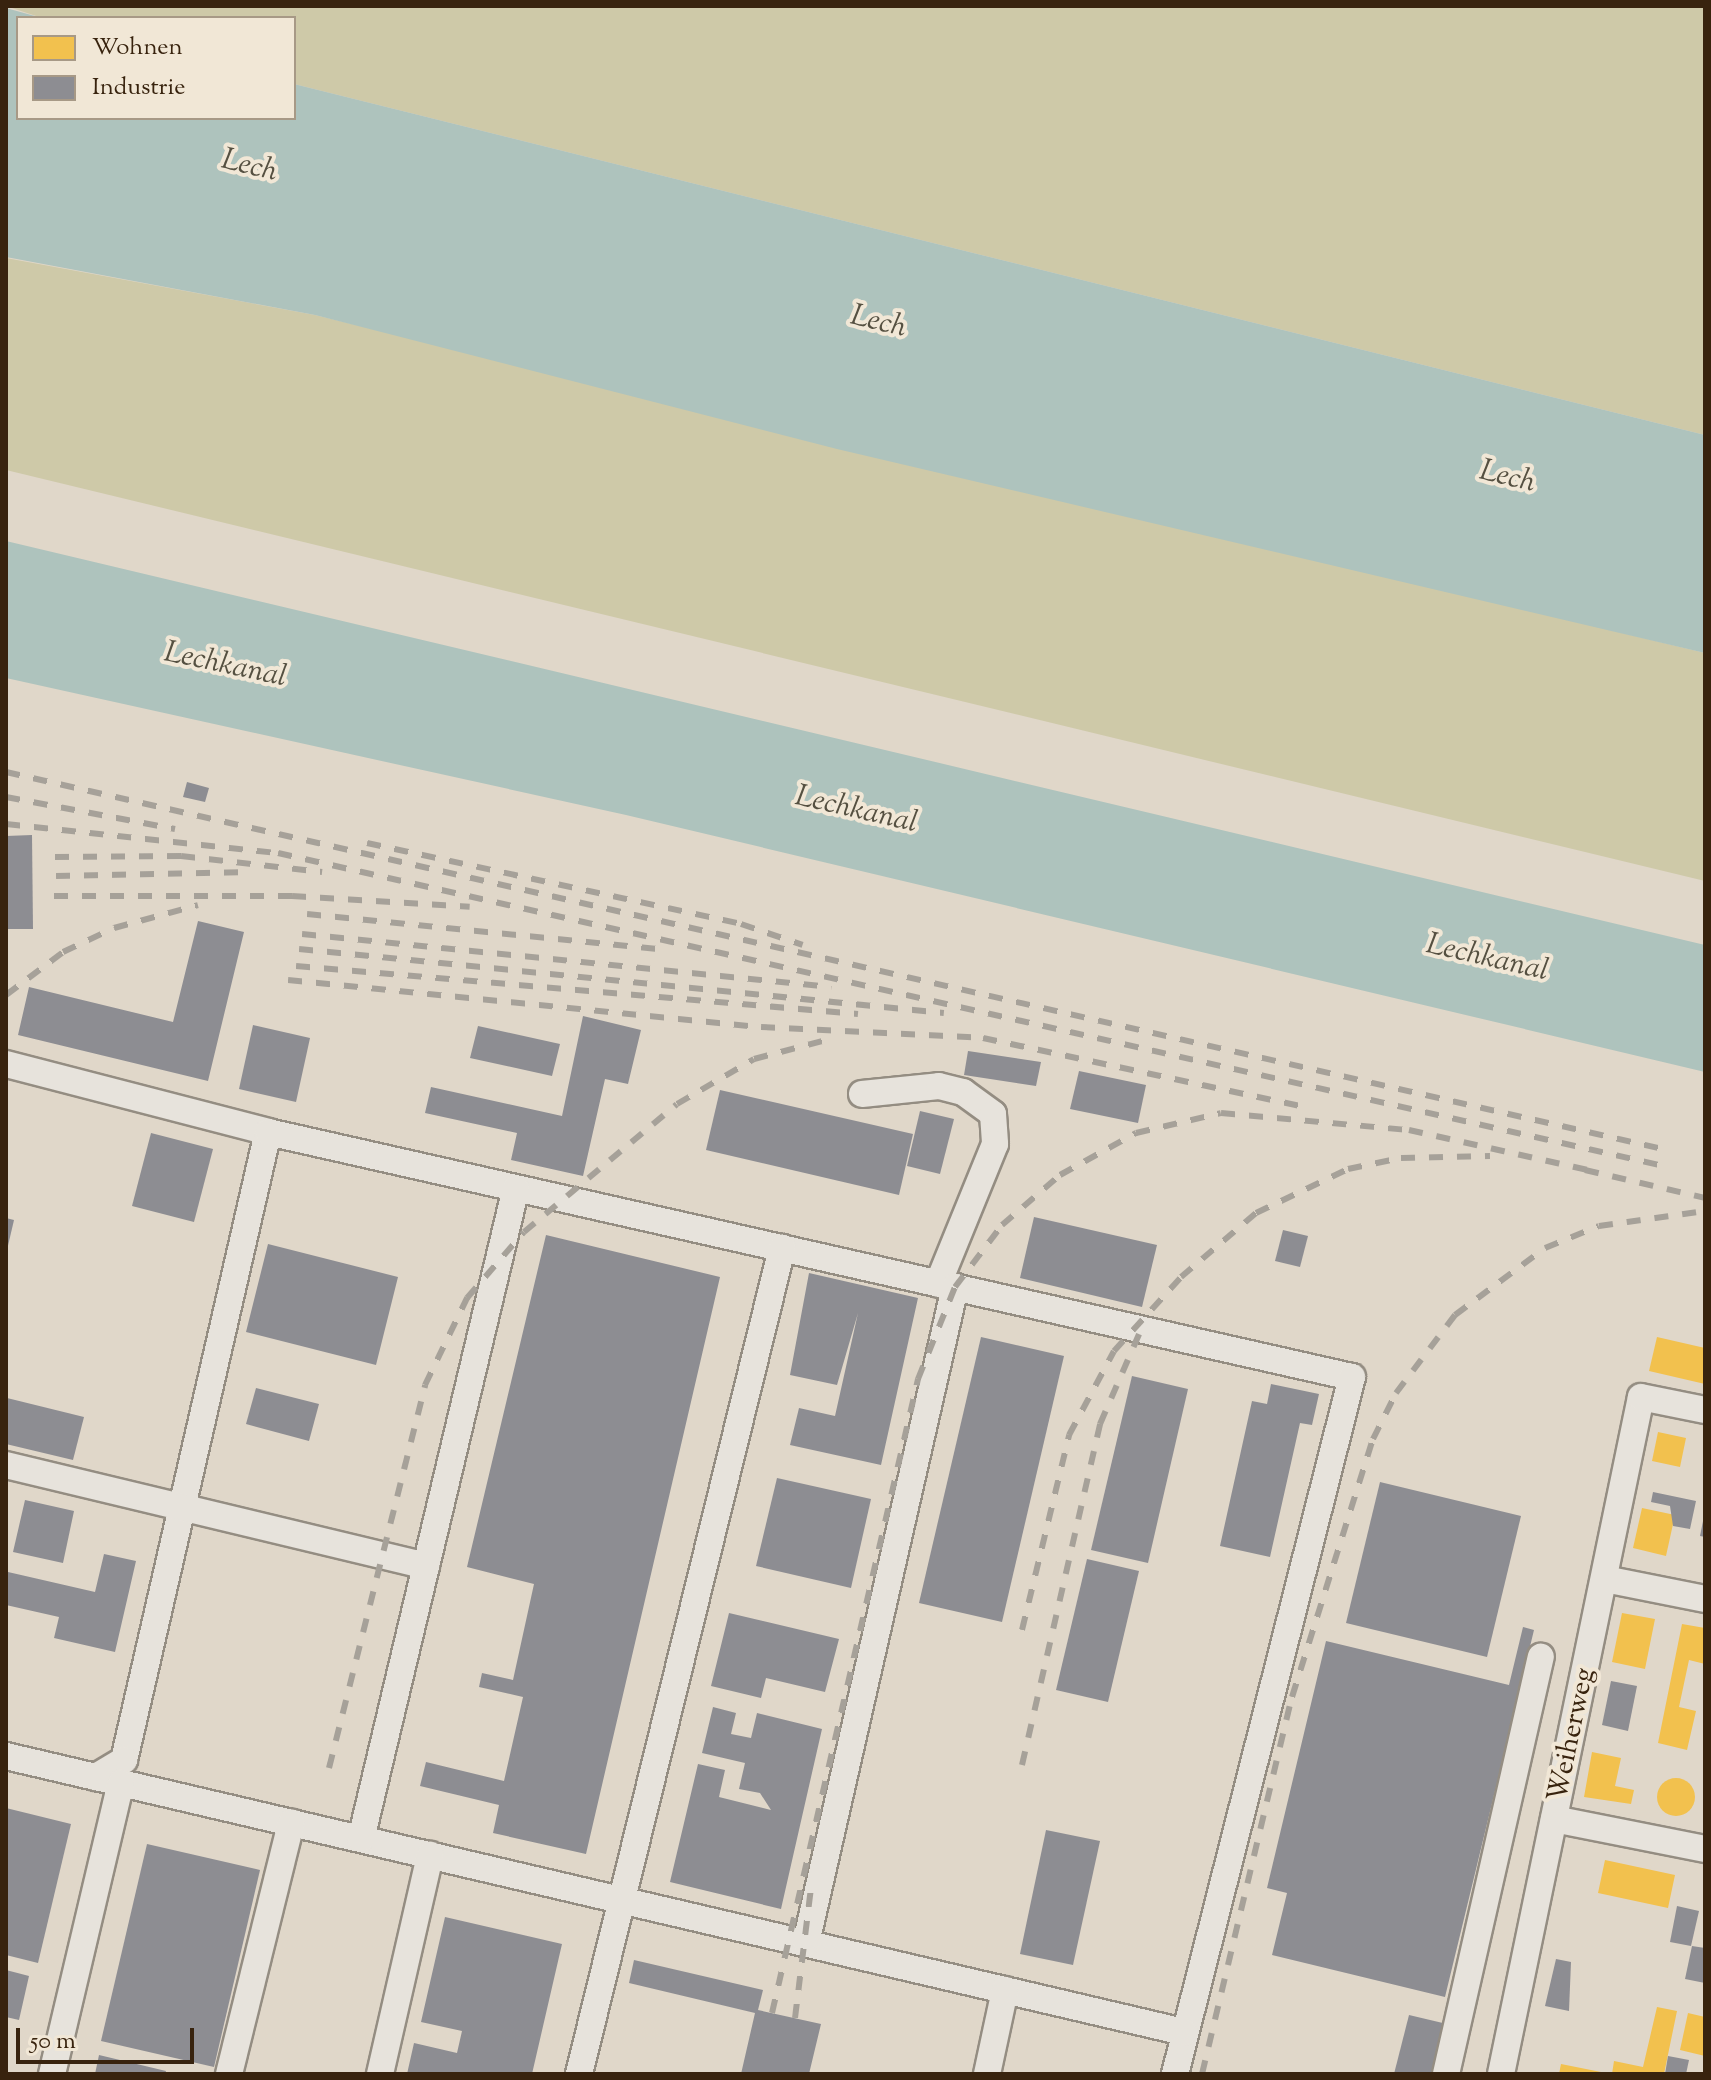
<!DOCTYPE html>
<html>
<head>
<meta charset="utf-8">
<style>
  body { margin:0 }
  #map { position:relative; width:1711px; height:2080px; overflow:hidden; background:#e0d7c9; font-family:"Sorts Mill Goudy",serif }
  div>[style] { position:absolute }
  .green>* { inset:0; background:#cec9a8 }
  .water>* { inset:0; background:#aec3bd }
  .homes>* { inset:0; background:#f2c14e }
  .round { border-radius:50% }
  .industry>* { inset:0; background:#8d8d92 }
  .roads { filter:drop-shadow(2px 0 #948d82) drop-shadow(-2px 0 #948d82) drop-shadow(0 2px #948d82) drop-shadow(0 -2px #948d82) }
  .minor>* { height:26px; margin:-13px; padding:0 13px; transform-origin:13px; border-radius:13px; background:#e7e3dc }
  .rail>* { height:6px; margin-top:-3px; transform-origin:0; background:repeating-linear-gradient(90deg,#a6a199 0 14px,transparent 0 28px) }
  span { translate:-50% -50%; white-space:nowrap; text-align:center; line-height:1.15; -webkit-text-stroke:8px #f1e7d6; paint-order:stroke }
  .street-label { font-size:28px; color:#38230e }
  .water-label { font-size:30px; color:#555041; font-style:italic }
  .frame { position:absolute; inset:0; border:8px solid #38230e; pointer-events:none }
  .legend { position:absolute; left:16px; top:16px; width:280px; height:104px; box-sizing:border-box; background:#f1e7d6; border:2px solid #a79986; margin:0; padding:10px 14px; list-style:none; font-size:24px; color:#38230e }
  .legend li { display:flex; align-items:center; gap:16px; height:40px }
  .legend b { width:40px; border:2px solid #a79986 }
  .scale { position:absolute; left:16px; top:2028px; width:178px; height:36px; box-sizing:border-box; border:4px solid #38230e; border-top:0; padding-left:10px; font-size:24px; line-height:28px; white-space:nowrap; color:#38230e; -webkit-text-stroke:6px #f1e7d6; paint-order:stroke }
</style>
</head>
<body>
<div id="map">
  <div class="green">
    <i style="clip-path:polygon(6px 6px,1705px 6px,1705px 435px,294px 84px,294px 18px,42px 18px)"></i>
    <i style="clip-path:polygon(6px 258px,315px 315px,1705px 653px,1705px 881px,6px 470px)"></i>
  </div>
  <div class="water">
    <i style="clip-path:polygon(6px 8px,42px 18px,18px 18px,18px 118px,294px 118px,294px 84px,1705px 435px,1705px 653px,837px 449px,315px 315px,6px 257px)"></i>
    <i style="clip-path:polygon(6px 541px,1705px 945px,1705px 1072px,626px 815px,6px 678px)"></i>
  </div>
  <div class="homes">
    <i style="clip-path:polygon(1657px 1337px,1705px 1348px,1705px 1384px,1649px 1371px)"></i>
    <i style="clip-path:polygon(1658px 1432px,1686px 1438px,1680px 1467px,1652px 1461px)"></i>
    <i style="clip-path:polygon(1642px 1508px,1675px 1515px,1666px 1556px,1633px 1548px)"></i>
    <i style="clip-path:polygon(1622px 1613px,1655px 1619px,1645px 1669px,1612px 1662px)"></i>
    <i style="clip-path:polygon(1682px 1624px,1705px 1628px,1705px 1664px,1689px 1660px,1679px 1707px,1696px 1711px,1687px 1750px,1658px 1743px)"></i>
    <i style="clip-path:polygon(1592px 1752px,1621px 1758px,1615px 1786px,1634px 1790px,1631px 1804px,1584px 1797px)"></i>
    <i class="round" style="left:1657px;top:1778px;width:38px;height:38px"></i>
    <i style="clip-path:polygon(1605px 1860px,1675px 1875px,1668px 1908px,1598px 1893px)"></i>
    <i style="clip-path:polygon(1657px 2007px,1677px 2011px,1664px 2074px,1612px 2074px,1614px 2061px,1643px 2067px)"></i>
    <i style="clip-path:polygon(1688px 2013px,1705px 2017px,1705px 2056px,1680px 2050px)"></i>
    <i style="clip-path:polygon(1561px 2064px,1606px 2073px,1606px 2074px,1559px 2074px)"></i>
  </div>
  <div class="industry">
    <i style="clip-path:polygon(187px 782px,209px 788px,205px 802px,183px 797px)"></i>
    <i style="clip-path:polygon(32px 835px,33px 929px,6px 929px,6px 836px)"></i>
    <i style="clip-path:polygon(198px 921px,244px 932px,208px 1081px,18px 1035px,29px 987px,173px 1022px)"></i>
    <i style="clip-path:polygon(583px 1016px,641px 1030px,628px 1084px,605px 1079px,583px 1176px,511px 1160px,517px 1133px,425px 1113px,431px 1087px,562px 1116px)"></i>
    <i style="clip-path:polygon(253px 1025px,310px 1038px,296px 1102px,239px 1089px)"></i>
    <i style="clip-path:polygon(478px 1026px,560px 1044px,552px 1076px,470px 1058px)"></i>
    <i style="clip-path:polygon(968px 1051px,1041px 1062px,1036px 1086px,964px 1075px)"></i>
    <i style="clip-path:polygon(1079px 1071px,1146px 1085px,1138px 1123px,1070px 1109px)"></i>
    <i style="clip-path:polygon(720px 1090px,913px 1134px,899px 1195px,706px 1150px)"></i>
    <i style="clip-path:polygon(920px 1111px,954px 1119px,940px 1174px,907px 1166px)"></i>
    <i style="clip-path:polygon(151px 1133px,213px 1149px,194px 1222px,132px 1206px)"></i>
    <i style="clip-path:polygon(1034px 1217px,1157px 1245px,1142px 1307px,1020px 1278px)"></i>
    <i style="clip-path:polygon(6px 1218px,14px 1220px,7px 1250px,6px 1250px)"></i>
    <i style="clip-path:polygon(1283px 1230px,1308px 1236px,1300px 1267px,1275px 1261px)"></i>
    <i style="clip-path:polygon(546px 1235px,720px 1277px,586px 1854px,493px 1833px,499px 1805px,420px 1786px,426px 1762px,504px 1781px,523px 1697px,479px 1687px,482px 1673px,513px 1680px,534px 1584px,467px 1567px)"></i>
    <i style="clip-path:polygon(268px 1244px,398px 1277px,376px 1365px,246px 1332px)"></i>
    <i style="clip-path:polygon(809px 1273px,918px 1298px,881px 1465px,790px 1445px,799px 1408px,835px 1416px,858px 1313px,837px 1385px,790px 1375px)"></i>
    <i style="clip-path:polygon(981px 1337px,1064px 1356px,1002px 1622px,919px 1603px)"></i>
    <i style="clip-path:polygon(1132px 1376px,1188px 1389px,1148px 1563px,1091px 1550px)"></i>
    <i style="clip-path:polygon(1271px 1384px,1319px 1394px,1312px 1425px,1300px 1423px,1270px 1557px,1220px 1546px,1252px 1401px,1267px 1404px)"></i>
    <i style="clip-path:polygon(256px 1388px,319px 1404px,309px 1441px,246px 1424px)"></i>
    <i style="clip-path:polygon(7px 1398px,84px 1417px,73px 1460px,6px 1444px)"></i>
    <i style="clip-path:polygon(777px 1478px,871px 1499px,851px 1588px,756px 1566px)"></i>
    <i style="clip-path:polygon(1380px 1482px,1521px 1516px,1487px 1657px,1346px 1623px)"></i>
    <i style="clip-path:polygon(1653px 1492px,1696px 1501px,1690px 1529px,1673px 1526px,1670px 1506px,1651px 1502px)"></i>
    <i style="clip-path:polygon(25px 1500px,74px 1511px,63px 1563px,13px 1552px)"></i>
    <i style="clip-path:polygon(1704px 1516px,1705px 1516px,1705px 1537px,1700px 1536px)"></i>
    <i style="clip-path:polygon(104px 1554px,136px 1561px,115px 1652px,54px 1638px,59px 1617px,6px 1605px,8px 1572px,95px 1592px)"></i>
    <i style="clip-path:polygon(1087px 1559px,1139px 1571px,1108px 1702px,1056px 1690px)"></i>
    <i style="clip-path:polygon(729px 1613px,839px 1639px,825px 1692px,766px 1678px,761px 1698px,711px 1686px)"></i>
    <i style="clip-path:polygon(1523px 1627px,1534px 1630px,1445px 1997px,1272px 1955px,1287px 1893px,1267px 1888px,1326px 1641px,1509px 1685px)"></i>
    <i style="clip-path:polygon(1611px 1681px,1637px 1686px,1628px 1731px,1602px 1725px)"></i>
    <i style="clip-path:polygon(713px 1707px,736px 1713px,731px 1734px,751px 1738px,757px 1713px,822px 1729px,781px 1909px,670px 1882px,698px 1764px,725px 1770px,719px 1797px,771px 1810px,760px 1793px,739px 1789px,745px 1763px,702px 1753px)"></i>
    <i style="clip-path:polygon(6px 1808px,71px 1824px,38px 1963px,6px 1955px)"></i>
    <i style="clip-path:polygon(1046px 1830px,1100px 1841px,1073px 1965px,1020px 1954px)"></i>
    <i style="clip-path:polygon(147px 1844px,260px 1870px,214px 2067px,101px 2041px)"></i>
    <i style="clip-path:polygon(1677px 1906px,1699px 1911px,1691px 1946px,1670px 1942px)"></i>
    <i style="clip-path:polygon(445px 1917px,562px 1944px,532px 2074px,407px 2074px,414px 2043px,457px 2053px,462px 2031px,421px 2022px)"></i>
    <i style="clip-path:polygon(1692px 1946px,1705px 1948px,1705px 1983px,1685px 1979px)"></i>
    <i style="clip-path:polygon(1556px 1959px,1571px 1962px,1569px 2011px,1545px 2006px)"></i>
    <i style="clip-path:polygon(634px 1960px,763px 1990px,758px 2010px,821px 2024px,809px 2074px,741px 2074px,755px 2013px,629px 1983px)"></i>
    <i style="clip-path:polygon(6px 1970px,29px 1976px,19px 2020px,6px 2017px)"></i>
    <i style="clip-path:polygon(1409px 2015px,1447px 2024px,1435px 2074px,1394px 2074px)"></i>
    <i style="clip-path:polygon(99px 2055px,166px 2071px,165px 2074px,95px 2074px)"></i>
    <i style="clip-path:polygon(1668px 2056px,1689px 2060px,1686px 2074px,1665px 2074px)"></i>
  </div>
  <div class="roads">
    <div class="minor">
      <i style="left:6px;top:1064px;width:271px;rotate:14.5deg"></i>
      <i style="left:268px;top:1132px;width:644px;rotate:102.91deg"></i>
      <i style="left:124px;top:1760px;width:33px;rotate:149deg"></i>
      <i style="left:862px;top:1094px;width:77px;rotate:-5.9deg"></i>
      <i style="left:939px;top:1086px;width:25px;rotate:14deg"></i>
      <i style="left:963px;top:1092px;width:37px;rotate:36deg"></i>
      <i style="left:993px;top:1114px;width:30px;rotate:86deg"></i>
      <i style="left:995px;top:1144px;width:151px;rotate:112.2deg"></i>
      <i style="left:268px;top:1132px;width:1111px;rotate:12.74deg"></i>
      <i style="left:1352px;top:1377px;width:719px;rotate:104.25deg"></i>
      <i style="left:6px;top:1465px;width:432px;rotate:13.5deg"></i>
      <i style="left:1605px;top:1579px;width:102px;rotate:11.3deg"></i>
      <i style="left:6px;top:1756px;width:1210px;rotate:13.19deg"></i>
      <i style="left:1554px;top:1819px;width:154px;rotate:11.2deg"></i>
      <i style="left:361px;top:1839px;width:669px;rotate:-76.61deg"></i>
      <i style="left:806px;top:1943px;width:673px;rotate:-77.2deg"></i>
      <i style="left:52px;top:2074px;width:299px;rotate:-76.7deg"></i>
      <i style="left:229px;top:2074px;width:259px;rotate:-76.1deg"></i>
      <i style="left:380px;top:2074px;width:225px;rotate:-77.1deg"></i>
      <i style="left:579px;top:2074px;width:851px;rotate:-76.19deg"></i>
      <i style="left:987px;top:2074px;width:86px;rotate:-77.9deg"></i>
      <i style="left:1446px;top:2074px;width:428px;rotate:-77.2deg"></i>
      <i style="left:1501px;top:2074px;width:691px;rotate:-78.32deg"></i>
      <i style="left:1641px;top:1397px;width:65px;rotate:11.5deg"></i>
    </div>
  </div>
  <div class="rail">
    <i style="left:6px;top:772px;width:1703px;rotate:12.82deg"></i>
    <i style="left:6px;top:797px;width:172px;rotate:10.7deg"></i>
    <i style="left:6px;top:824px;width:274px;rotate:6.1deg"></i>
    <i style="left:278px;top:853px;width:1420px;rotate:12.73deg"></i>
    <i style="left:367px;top:843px;width:383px;rotate:12.2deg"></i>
    <i style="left:741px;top:924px;width:65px;rotate:18.7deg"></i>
    <i style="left:55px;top:857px;width:126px;rotate:-0.5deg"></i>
    <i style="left:181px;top:856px;width:142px;rotate:6.5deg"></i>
    <i style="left:56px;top:876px;width:184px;rotate:-1.2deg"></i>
    <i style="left:54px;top:896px;width:238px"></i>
    <i style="left:292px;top:896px;width:178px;rotate:3.5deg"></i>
    <i style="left:307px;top:914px;width:360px;rotate:5.7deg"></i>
    <i style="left:302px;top:934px;width:532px;rotate:5.72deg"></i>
    <i style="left:299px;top:949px;width:648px;rotate:5.67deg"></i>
    <i style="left:296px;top:966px;width:564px;rotate:4.88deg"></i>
    <i style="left:288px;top:980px;width:475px;rotate:5.7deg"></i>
    <i style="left:761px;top:1027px;width:222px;rotate:2.8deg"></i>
    <i style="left:983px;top:1038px;width:328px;rotate:12.1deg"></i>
    <i style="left:6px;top:995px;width:71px;rotate:-37deg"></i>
    <i style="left:63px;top:952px;width:56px;rotate:-25.2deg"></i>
    <i style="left:114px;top:928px;width:87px;rotate:-15.3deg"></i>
    <i style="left:1585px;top:1170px;width:123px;rotate:13.1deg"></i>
    <i style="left:1022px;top:1630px;width:201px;rotate:-76.4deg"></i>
    <i style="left:1069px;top:1435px;width:95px;rotate:-61.8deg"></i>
    <i style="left:1114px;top:1351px;width:100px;rotate:-47.8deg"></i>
    <i style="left:1181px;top:1277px;width:99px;rotate:-40.5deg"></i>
    <i style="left:1256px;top:1213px;width:102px;rotate:-25.6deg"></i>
    <i style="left:1348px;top:1169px;width:54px;rotate:-11.7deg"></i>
    <i style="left:1401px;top:1158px;width:89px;rotate:-1.3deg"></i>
    <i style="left:1022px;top:1765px;width:350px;rotate:-77.1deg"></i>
    <i style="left:1100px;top:1424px;width:100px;rotate:-66.5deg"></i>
    <i style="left:329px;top:1768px;width:395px;rotate:-75.9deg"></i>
    <i style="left:425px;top:1385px;width:97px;rotate:-64.2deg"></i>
    <i style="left:467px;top:1298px;width:87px;rotate:-49.2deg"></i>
    <i style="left:524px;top:1232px;width:199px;rotate:-39.9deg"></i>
    <i style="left:677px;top:1104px;width:89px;rotate:-30.3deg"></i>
    <i style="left:754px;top:1059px;width:83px;rotate:-14.7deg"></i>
    <i style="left:772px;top:2013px;width:651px;rotate:-77.03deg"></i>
    <i style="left:918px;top:1379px;width:99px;rotate:-68.1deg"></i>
    <i style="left:955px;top:1287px;width:78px;rotate:-52.8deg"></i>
    <i style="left:1002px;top:1225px;width:77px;rotate:-40.8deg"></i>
    <i style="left:1060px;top:1175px;width:87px;rotate:-28.9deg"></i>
    <i style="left:1136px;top:1133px;width:87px;rotate:-13.2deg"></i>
    <i style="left:1221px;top:1113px;width:189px;rotate:5.2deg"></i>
    <i style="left:1409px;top:1130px;width:189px;rotate:12.6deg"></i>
    <i style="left:795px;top:2018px;width:132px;rotate:-83deg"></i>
    <i style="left:1202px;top:2074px;width:388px;rotate:-76.6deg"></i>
    <i style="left:1292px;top:1697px;width:270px;rotate:-72.6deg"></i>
    <i style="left:1373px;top:1439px;width:51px;rotate:-63.4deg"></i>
    <i style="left:1396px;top:1393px;width:98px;rotate:-52.9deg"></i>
    <i style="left:1455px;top:1315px;width:112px;rotate:-36.7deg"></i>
    <i style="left:1545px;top:1248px;width:58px;rotate:-22.2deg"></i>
    <i style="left:1599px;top:1226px;width:107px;rotate:-8.1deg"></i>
  </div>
  <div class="street-label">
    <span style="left:1572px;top:1735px;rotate:-78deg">Weiherweg</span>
  </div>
  <div class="water-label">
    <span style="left:249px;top:167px;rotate:14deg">Lech</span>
    <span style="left:878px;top:323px;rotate:14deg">Lech</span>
    <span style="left:1507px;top:478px;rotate:14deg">Lech</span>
    <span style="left:225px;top:666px;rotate:12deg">Lechkanal</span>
    <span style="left:856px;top:811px;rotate:13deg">Lechkanal</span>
    <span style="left:1487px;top:959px;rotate:13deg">Lechkanal</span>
  </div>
  <div class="frame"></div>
  <ul class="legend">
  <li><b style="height:22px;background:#f2c14e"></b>Wohnen</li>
  <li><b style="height:22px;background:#8d8d92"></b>Industrie</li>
  </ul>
  <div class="scale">50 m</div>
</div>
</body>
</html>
